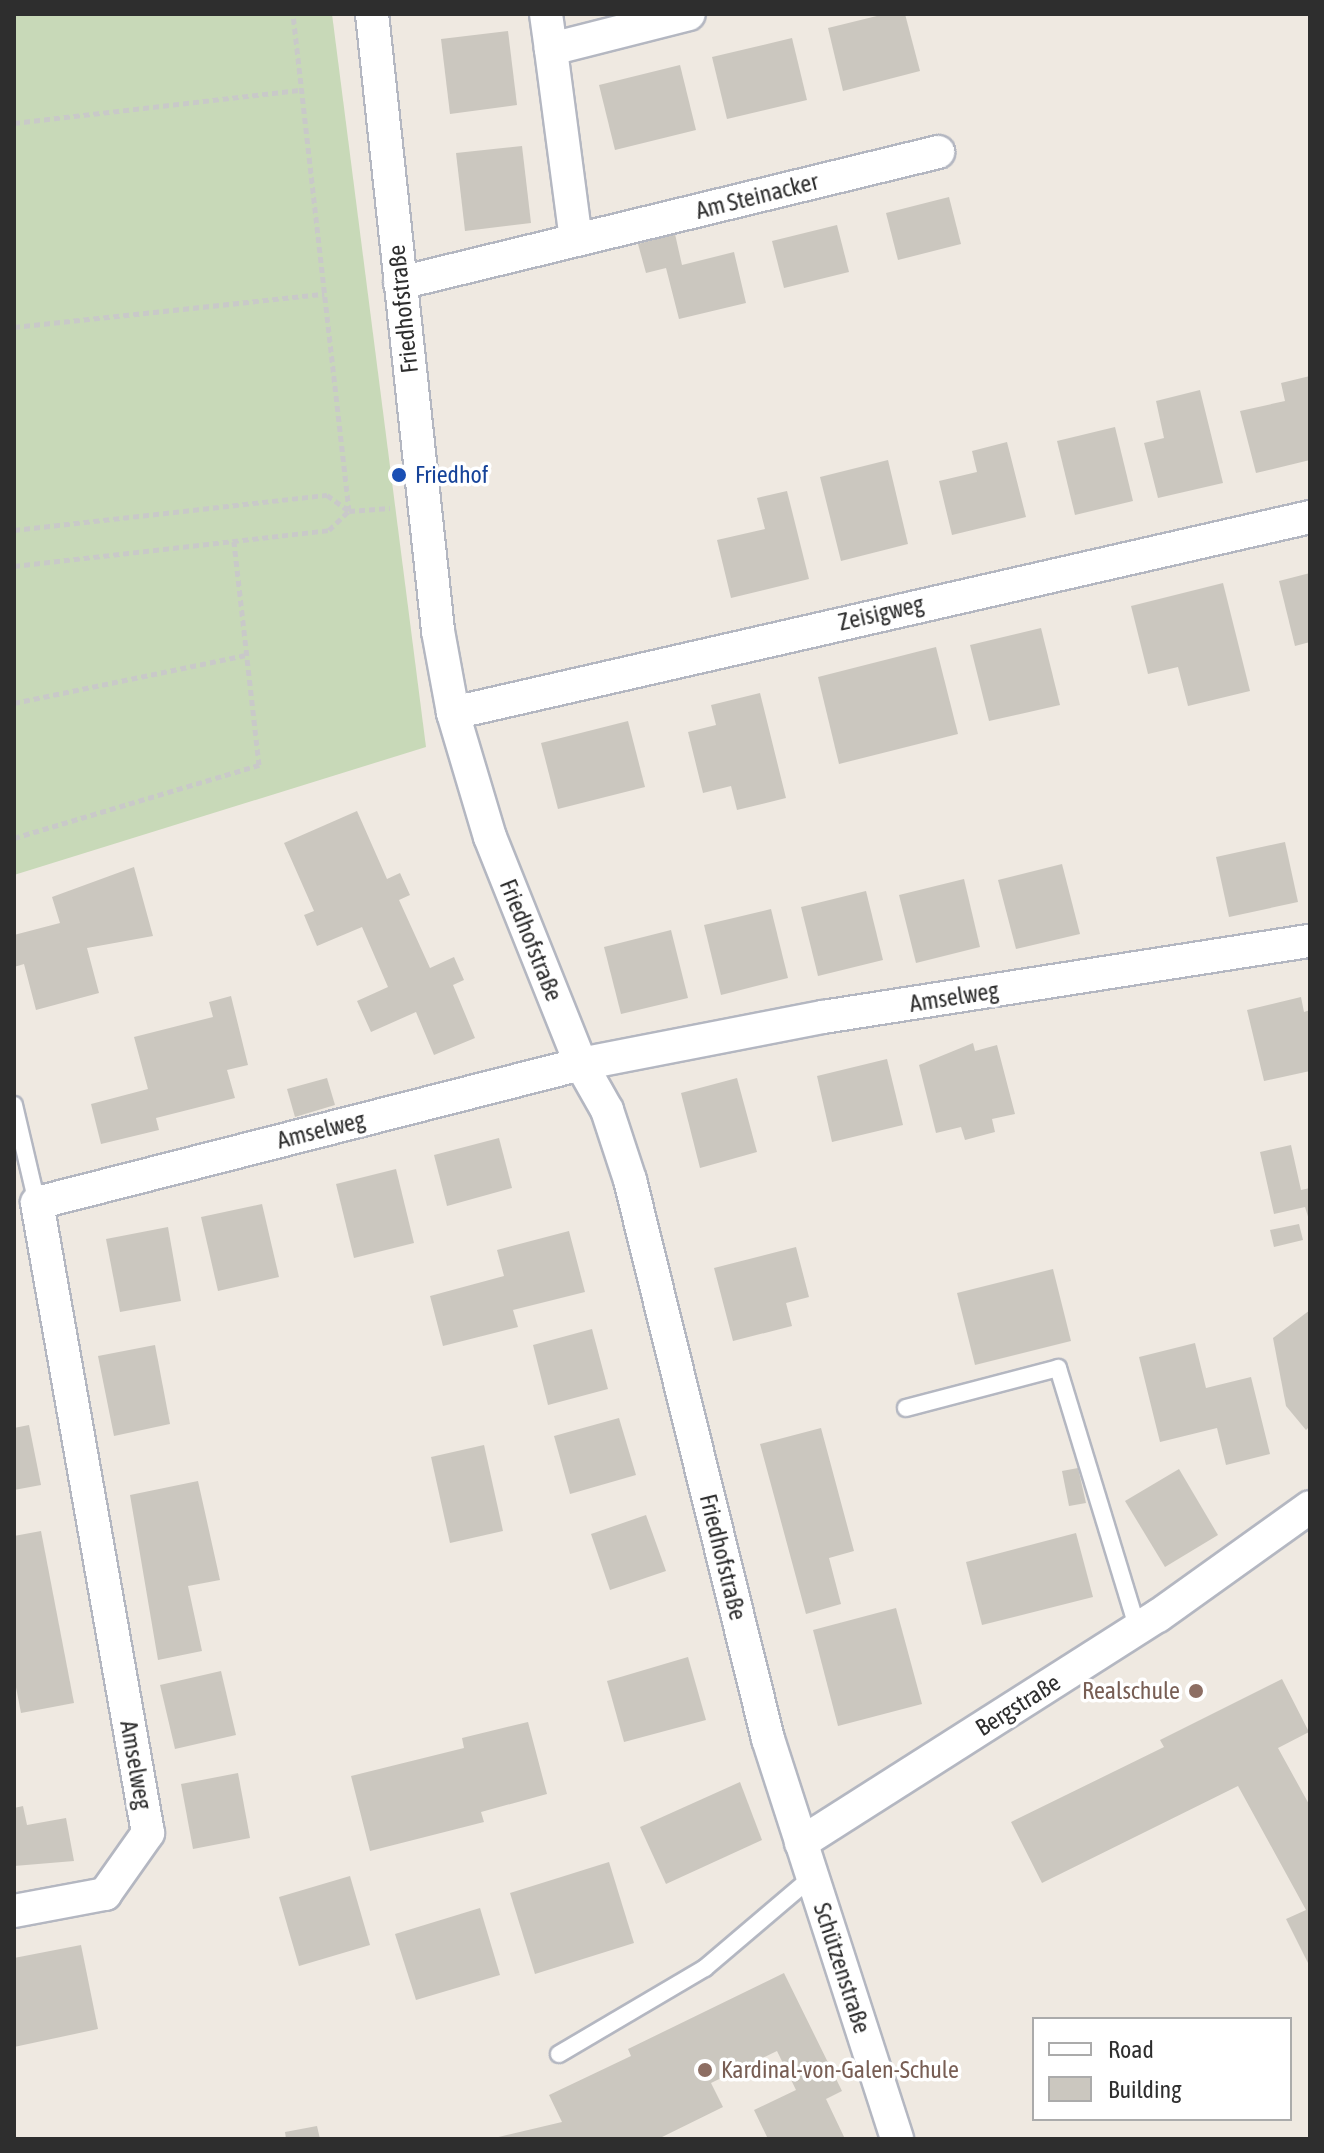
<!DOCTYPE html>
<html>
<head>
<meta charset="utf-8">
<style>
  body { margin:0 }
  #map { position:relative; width:1324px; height:2153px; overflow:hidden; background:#efe9e1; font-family:"Asap Condensed",sans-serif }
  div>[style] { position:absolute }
  .cemetery>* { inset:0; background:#c8d9b8 }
  .building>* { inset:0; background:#cbc7bf }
  .path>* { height:5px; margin-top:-2.5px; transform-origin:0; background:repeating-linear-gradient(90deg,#c9c9c9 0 6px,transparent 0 10px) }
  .roads { filter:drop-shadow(2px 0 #b4b7c1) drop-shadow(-2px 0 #b4b7c1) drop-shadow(0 2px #b4b7c1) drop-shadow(0 -2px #b4b7c1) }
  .lane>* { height:16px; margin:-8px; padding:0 8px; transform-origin:8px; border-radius:8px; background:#fff }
  .street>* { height:32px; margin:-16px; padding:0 16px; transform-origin:16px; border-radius:16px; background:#fff }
  .dots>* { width:22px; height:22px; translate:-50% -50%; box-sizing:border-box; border:4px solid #fff; border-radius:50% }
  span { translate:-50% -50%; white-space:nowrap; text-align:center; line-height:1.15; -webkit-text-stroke:7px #fff; paint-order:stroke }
  .street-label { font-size:24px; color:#2e2e2e }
  .transit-label { font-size:24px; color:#164399 }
  .left { translate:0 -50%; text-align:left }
  .education-label { font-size:24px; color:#785e54 }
  .right { translate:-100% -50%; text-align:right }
  .frame { position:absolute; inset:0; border:16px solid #2e2e2e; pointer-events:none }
  .legend { position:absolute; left:1032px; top:2017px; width:260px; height:104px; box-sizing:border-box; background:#fff; border:2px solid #ababab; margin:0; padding:10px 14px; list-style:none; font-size:24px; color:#2e2e2e }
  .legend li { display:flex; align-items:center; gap:16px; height:40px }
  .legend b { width:40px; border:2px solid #ababab }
</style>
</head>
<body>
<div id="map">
  <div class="cemetery">
    <i style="clip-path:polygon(14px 14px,332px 14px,426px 747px,14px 875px)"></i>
  </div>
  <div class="building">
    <i style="clip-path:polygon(885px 14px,905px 14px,920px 71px,843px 91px,828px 28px)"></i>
    <i style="clip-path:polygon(508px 31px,517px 105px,450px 114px,441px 39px)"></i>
    <i style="clip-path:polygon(792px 38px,807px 100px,727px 119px,712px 57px)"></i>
    <i style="clip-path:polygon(680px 65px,696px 130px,615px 150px,599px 85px)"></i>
    <i style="clip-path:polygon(522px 146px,531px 223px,465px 231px,456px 153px)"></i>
    <i style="clip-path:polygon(949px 197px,961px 244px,898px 260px,886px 213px)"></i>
    <i style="clip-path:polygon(837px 225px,849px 272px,784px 288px,772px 241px)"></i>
    <i style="clip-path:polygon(675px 234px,682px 265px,734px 252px,746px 303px,679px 319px,666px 268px,646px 273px,638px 244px)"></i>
    <i style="clip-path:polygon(1310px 376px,1310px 460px,1256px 473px,1240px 411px,1285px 401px,1281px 383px)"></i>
    <i style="clip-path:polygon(1200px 390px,1223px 483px,1158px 498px,1144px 443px,1164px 438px,1156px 401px)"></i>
    <i style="clip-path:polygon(1115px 427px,1133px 501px,1075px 515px,1057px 441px)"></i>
    <i style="clip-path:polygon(1007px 442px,1026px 517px,952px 535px,939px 481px,977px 472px,972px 451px)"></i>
    <i style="clip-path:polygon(888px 460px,908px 544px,841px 561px,820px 477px)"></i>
    <i style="clip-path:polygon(787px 491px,809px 579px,731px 598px,717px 540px,765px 529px,757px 498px)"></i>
    <i style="clip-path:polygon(1310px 573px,1310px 642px,1295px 646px,1279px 581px)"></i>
    <i style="clip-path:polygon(1223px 583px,1250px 691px,1188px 706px,1178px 667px,1148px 674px,1131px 606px)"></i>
    <i style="clip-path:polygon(1041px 628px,1060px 705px,989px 721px,970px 645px)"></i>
    <i style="clip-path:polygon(936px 647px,958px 734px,839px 764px,818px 677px)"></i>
    <i style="clip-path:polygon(760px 693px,786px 798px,737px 810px,731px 786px,703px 793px,688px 732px,716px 725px,711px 705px)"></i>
    <i style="clip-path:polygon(628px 721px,645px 787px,558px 809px,541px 743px)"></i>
    <i style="clip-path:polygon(357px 811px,387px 879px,400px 873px,410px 895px,399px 900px,430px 968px,454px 957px,464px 980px,453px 985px,475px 1038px,434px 1055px,416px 1012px,371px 1032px,357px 1001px,388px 987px,362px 927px,317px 946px,304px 915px,314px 911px,284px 843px)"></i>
    <i style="clip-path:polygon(1285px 842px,1298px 902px,1229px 917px,1216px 857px)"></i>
    <i style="clip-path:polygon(1062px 864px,1080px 934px,1016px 949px,998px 880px)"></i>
    <i style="clip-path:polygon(134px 867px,153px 936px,87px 948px,99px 993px,36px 1010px,24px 964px,14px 967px,14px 935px,60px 923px,52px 897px)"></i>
    <i style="clip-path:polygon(964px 879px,980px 947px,916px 963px,899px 895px)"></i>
    <i style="clip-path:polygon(866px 891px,883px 960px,818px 976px,801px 907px)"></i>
    <i style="clip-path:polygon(771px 909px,788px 978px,721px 995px,704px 925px)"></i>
    <i style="clip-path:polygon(671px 930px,688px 998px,621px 1014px,604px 947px)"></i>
    <i style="clip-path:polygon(231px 996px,248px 1065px,227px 1070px,235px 1098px,156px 1118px,159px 1130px,101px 1144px,91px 1104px,148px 1089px,134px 1037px,213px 1017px,209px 1002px)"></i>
    <i style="clip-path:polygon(1301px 997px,1304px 1012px,1310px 1010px,1310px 1071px,1264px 1081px,1247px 1010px)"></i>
    <i style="clip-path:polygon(973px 1043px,975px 1051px,997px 1045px,1015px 1114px,992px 1119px,995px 1132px,965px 1140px,961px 1127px,936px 1133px,919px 1065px)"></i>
    <i style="clip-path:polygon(887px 1059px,903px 1125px,832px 1142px,817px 1076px)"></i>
    <i style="clip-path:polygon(327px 1078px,335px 1105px,295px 1117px,287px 1089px)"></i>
    <i style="clip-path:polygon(737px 1078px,757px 1152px,700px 1168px,681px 1093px)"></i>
    <i style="clip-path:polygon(499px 1138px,512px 1188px,447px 1206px,434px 1155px)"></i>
    <i style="clip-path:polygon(1291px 1145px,1301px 1190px,1310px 1188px,1310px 1223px,1305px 1207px,1274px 1214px,1260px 1152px)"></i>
    <i style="clip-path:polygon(396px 1169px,414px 1243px,354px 1258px,336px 1184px)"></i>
    <i style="clip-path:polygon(262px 1204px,279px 1277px,218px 1291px,201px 1217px)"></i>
    <i style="clip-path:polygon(1299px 1224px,1303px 1240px,1274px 1247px,1270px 1230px)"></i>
    <i style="clip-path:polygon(168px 1227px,181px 1301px,120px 1312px,106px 1239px)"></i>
    <i style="clip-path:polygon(569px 1231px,585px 1292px,513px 1310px,518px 1327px,443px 1346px,430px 1296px,504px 1276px,497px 1250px)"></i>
    <i style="clip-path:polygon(796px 1247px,809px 1297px,786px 1303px,792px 1326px,733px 1341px,714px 1268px)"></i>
    <i style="clip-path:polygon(1053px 1269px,1071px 1341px,975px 1365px,957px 1293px)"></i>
    <i style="clip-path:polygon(1310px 1310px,1310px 1426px,1306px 1430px,1286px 1406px,1273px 1338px)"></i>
    <i style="clip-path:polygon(592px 1329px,608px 1389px,548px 1405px,533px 1345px)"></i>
    <i style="clip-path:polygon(1195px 1343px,1206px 1388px,1251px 1377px,1270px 1454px,1226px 1465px,1217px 1428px,1160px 1442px,1139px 1357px)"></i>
    <i style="clip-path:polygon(155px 1345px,170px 1424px,114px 1436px,98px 1356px)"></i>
    <i style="clip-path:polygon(619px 1418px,636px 1475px,570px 1494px,554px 1436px)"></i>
    <i style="clip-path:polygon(29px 1425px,41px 1485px,14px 1490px,14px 1428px)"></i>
    <i style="clip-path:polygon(821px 1428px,854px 1551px,829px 1558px,841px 1604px,806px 1614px,760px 1444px)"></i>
    <i style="clip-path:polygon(484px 1445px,503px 1531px,450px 1543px,431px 1457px)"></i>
    <i style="clip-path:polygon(1078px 1468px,1086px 1503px,1069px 1506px,1062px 1471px)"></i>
    <i style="clip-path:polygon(1179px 1469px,1218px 1535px,1165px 1567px,1125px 1501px)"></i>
    <i style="clip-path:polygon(198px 1481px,220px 1580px,188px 1586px,202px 1651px,158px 1660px,130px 1495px)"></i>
    <i style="clip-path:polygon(646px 1515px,666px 1571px,610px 1590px,591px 1534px)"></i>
    <i style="clip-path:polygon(41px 1531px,74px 1703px,21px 1713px,14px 1677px,14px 1536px)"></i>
    <i style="clip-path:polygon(1076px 1533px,1093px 1597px,982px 1625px,966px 1562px)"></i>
    <i style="clip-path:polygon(896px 1608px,922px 1704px,838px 1726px,813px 1630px)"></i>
    <i style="clip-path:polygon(688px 1657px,706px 1720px,624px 1742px,607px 1681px)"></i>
    <i style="clip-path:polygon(221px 1671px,236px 1735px,175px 1749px,160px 1685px)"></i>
    <i style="clip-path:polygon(1282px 1679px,1309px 1732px,1278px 1748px,1310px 1806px,1310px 1967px,1286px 1919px,1306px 1910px,1238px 1786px,1042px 1883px,1011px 1822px,1164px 1747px,1160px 1740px)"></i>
    <i style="clip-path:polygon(528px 1722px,547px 1794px,481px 1812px,484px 1822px,370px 1851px,351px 1776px,464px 1748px,462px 1738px)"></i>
    <i style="clip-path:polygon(238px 1773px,250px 1838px,193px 1849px,181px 1784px)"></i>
    <i style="clip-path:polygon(740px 1782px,762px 1840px,666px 1884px,640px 1827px)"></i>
    <i style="clip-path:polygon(23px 1806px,27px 1825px,66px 1818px,74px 1861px,14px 1866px,14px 1808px)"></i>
    <i style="clip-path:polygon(609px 1862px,634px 1943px,535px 1974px,510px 1893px)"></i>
    <i style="clip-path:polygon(350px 1876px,370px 1945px,299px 1966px,279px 1897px)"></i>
    <i style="clip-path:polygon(480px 1908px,500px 1975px,416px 2000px,395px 1934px)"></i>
    <i style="clip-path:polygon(81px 1945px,98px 2029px,14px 2047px,14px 1958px)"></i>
    <i style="clip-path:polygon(784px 1973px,842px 2091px,826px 2099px,845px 2139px,768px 2139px,754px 2110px,796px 2090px,777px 2051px,711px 2083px,723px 2107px,658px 2139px,490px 2139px,562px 2122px,549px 2095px,631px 2056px,628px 2049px)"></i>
    <i style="clip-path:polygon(317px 2126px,320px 2139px,286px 2139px,285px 2132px)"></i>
  </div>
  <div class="path">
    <i style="left:14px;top:123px;width:289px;rotate:-6.6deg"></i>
    <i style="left:14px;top:327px;width:312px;rotate:-6.1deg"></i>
    <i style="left:14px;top:530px;width:315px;rotate:-6.4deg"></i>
    <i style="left:327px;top:495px;width:27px;rotate:36deg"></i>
    <i style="left:349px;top:511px;width:41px;rotate:-4.2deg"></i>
    <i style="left:14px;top:566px;width:317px;rotate:-6.5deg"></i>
    <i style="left:329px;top:530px;width:28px;rotate:-44deg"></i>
    <i style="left:349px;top:511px;width:500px;rotate:-96.43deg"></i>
    <i style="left:14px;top:703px;width:237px;rotate:-11.7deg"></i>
    <i style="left:14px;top:838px;width:256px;rotate:-16.6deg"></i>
    <i style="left:259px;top:765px;width:225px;rotate:-96.4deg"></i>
  </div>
  <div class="roads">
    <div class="lane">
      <i style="left:14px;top:1105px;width:101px;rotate:76.8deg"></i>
      <i style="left:906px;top:1408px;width:157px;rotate:-14.7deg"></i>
      <i style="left:1058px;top:1368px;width:273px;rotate:73deg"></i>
      <i style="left:559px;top:2054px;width:169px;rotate:-30.5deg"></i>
      <i style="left:705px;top:1968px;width:140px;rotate:-40.4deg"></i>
    </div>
    <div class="street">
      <i style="left:372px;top:14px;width:621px;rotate:83.89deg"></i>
      <i style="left:438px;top:631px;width:83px;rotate:79.6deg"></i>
      <i style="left:453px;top:713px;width:129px;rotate:73.4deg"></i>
      <i style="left:490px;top:837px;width:245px;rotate:68.2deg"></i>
      <i style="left:581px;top:1064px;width:53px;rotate:60.5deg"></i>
      <i style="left:607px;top:1110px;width:74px;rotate:71.8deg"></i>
      <i style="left:630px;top:1180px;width:576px;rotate:76.13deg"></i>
      <i style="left:768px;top:1739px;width:420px;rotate:72.1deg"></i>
      <i style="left:546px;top:14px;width:35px;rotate:82deg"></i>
      <i style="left:576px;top:240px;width:193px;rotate:-97.5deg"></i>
      <i style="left:551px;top:49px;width:142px;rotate:-14.2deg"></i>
      <i style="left:400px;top:283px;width:554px;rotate:-13.68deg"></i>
      <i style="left:453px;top:713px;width:879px;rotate:-12.88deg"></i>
      <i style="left:801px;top:1843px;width:423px;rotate:-32.5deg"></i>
      <i style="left:1158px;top:1616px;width:187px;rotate:-35.6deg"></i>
      <i style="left:14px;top:1911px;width:93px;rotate:-10.6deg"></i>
      <i style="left:105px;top:1894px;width:75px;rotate:-54.8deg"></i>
      <i style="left:148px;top:1833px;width:640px;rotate:-99.99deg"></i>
      <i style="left:37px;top:1203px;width:561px;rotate:-14.33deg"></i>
      <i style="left:581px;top:1064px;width:247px;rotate:-11deg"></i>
      <i style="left:823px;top:1017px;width:493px;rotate:-8.9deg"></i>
    </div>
  </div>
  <div class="dots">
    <i style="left:399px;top:475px;background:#1a4fb4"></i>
    <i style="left:1196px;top:1691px;background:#8d6e63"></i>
    <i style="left:705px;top:2070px;background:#8d6e63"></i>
  </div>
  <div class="street-label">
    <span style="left:757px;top:196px;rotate:-14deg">Am Steinacker</span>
    <span style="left:403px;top:309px;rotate:-96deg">Friedhofstraße</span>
    <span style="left:881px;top:613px;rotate:-13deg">Zeisigweg</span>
    <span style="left:531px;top:940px;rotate:68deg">Friedhofstraße</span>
    <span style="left:954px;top:997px;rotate:-9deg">Amselweg</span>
    <span style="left:321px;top:1130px;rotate:-14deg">Amselweg</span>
    <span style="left:723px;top:1557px;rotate:76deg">Friedhofstraße</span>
    <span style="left:1018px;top:1705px;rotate:-32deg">Bergstraße</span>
    <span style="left:136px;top:1765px;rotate:80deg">Amselweg</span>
    <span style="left:842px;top:1968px;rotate:72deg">Schützenstraße</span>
  </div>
  <div class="transit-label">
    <span class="left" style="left:415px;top:475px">Friedhof</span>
  </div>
  <div class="education-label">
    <span class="right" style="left:1180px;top:1691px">Realschule</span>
    <span class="left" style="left:721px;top:2070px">Kardinal-von-Galen-Schule</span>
  </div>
  <div class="frame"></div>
  <ul class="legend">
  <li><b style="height:10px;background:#fff"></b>Road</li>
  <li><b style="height:22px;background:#cbc7bf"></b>Building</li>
  </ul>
</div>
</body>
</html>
